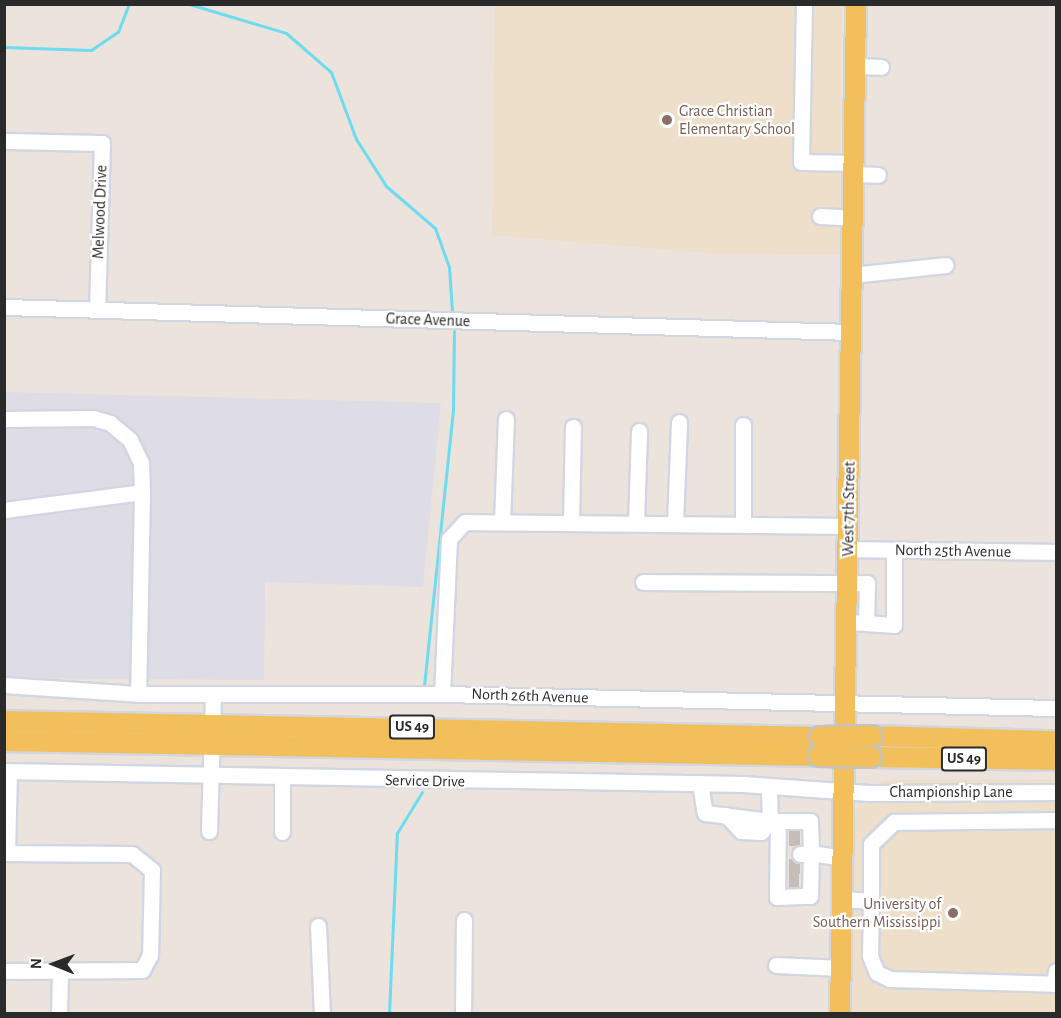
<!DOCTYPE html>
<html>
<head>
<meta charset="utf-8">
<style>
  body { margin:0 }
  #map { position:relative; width:1061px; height:1018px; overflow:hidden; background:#ece3dc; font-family:"Alegreya Sans",sans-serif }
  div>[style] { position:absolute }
  .industrial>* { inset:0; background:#dedde5 }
  .education>* { inset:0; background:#eedfcb }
  .stream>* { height:3px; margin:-1.5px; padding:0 1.5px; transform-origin:1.5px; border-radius:1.5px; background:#6ddcf0 }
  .minor-tunnel>* { height:15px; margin-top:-7.5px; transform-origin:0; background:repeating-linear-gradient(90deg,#c5beb8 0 15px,transparent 0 23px) }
  .roads { filter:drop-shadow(2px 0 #d1d6e3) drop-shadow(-2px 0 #d1d6e3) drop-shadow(0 2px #d1d6e3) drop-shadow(0 -2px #d1d6e3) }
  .minor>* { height:15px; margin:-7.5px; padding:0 7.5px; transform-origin:7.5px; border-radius:7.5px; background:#fff }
  .major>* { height:20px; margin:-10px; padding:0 10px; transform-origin:10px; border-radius:10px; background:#f3bf5a }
  .bridges { filter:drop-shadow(2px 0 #c3c3c3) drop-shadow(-2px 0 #c3c3c3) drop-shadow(0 2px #c3c3c3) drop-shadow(0 -2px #c3c3c3) }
  .major-bridge>* { height:20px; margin:-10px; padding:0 10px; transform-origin:10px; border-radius:10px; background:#f3bf5a }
  .dots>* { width:16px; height:16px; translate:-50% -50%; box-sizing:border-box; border:3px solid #fff; border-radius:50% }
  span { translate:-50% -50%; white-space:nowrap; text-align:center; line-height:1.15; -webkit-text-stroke:4.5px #fff; paint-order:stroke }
  .shield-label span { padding:2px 4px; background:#fff; border:2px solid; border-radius:4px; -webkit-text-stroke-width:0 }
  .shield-label { font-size:15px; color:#2a2a2a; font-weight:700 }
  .education-label { font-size:16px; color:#785e54 }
  .left { translate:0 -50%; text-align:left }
  .right { translate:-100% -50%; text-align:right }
  .street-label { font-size:16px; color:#2a2a2a }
  .frame { position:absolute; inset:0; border:6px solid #2a2a2a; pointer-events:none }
  .north { position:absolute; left:24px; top:934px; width:60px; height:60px; -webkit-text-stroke:4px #fff; paint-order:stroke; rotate:271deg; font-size:16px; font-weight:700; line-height:24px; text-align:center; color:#2a2a2a }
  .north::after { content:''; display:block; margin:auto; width:21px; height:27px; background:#2a2a2a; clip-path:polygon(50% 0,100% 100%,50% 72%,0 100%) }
</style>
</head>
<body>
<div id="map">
  <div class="industrial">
    <i style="clip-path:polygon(5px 392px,441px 403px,423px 587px,265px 582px,264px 680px,5px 678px)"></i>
  </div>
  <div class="education">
    <i style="clip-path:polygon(495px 5px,842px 5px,840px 255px,709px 253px,492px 235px)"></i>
    <i style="clip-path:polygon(1056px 779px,1056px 1013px,848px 1014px,852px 813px,883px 780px)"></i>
  </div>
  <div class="stream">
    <i style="left:189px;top:4px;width:101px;rotate:16.6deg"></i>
    <i style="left:286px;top:33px;width:60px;rotate:40.9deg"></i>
    <i style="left:331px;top:72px;width:72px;rotate:69.5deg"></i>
    <i style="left:356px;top:139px;width:56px;rotate:57.4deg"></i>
    <i style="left:386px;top:186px;width:65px;rotate:40.6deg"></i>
    <i style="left:435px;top:228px;width:41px;rotate:70.3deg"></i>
    <i style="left:449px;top:267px;width:44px;rotate:86.1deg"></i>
    <i style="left:4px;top:47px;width:87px;rotate:2deg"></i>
    <i style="left:91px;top:50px;width:32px;rotate:-34deg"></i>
    <i style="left:118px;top:32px;width:30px;rotate:-69deg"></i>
    <i style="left:424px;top:686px;width:278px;rotate:-84deg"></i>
    <i style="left:453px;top:410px;width:79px;rotate:-89.3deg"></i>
    <i style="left:389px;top:1014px;width:181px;rotate:-87.5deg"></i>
    <i style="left:397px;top:833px;width:48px;rotate:-58.6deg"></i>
  </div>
  <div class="minor-tunnel">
    <i style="left:789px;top:838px;width:11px"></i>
    <i style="left:789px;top:866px;width:11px"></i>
    <i style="left:789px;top:880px;width:10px"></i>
  </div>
  <div class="roads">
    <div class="minor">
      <i style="left:804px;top:4px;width:158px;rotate:91.1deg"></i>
      <i style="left:801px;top:162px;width:53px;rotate:1.1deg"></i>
      <i style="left:856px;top:66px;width:25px;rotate:2deg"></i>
      <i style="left:4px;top:141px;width:98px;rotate:1.2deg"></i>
      <i style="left:102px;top:143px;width:164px;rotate:91.7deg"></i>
      <i style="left:853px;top:174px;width:25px;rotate:2deg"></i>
      <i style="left:820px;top:216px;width:33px;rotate:3deg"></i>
      <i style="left:852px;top:275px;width:94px;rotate:-6.1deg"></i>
      <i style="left:4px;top:307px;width:847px;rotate:1.69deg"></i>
      <i style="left:4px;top:419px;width:89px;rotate:-0.6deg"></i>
      <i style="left:93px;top:418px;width:18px;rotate:16deg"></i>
      <i style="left:110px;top:423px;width:26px;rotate:40deg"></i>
      <i style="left:130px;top:440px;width:25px;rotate:64deg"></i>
      <i style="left:141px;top:463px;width:29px;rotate:88deg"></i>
      <i style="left:142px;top:492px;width:202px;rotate:91.1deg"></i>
      <i style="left:4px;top:510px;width:139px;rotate:-7.4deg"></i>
      <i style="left:502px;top:522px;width:103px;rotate:-87.8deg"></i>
      <i style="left:571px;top:522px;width:95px;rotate:-88.8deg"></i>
      <i style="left:636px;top:523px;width:92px;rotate:-88.1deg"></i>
      <i style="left:675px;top:523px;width:101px;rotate:-87.7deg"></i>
      <i style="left:743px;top:524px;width:99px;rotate:-90deg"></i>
      <i style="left:849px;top:549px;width:207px;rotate:0.8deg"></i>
      <i style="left:643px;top:582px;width:224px;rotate:0.3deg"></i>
      <i style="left:867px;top:583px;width:40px;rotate:91.4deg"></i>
      <i style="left:866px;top:623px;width:18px;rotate:-177deg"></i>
      <i style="left:866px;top:623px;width:28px;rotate:4deg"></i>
      <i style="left:894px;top:625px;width:75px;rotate:-90deg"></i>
      <i style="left:4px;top:685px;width:134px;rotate:3.8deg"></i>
      <i style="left:138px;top:694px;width:304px"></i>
      <i style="left:442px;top:694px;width:614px;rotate:1.31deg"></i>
      <i style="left:442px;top:694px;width:155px;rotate:-87.4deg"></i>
      <i style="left:449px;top:539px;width:23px;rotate:-47deg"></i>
      <i style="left:465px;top:522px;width:384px;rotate:0.6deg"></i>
      <i style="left:4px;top:771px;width:739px;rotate:1.01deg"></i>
      <i style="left:743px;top:784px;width:126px;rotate:4.1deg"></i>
      <i style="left:869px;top:793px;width:187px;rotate:-0.3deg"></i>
      <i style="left:700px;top:783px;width:30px;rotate:81deg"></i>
      <i style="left:705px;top:813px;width:65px;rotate:7deg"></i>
      <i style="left:770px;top:821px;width:35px;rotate:-92deg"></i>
      <i style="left:726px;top:815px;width:22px;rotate:47deg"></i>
      <i style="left:741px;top:831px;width:20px;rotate:3deg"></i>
      <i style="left:761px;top:832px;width:14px;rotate:-51deg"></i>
      <i style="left:770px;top:821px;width:40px"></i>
      <i style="left:810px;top:821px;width:32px;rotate:88deg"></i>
      <i style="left:811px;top:853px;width:33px;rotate:9deg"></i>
      <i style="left:778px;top:821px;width:76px;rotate:90.8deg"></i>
      <i style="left:777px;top:897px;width:33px;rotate:-2deg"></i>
      <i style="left:810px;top:896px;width:43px;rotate:-88.7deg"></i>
      <i style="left:811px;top:853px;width:11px;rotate:175deg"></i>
      <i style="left:209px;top:831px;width:137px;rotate:-88.3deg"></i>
      <i style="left:282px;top:832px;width:55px;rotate:-90deg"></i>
      <i style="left:4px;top:853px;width:128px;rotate:0.4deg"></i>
      <i style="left:132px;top:854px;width:26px;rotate:39deg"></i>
      <i style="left:152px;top:870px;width:85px;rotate:91.3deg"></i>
      <i style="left:150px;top:955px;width:17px;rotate:118deg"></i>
      <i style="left:142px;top:970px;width:138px;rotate:179.6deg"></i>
      <i style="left:7px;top:853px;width:82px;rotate:-88.6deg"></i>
      <i style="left:843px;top:899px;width:28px;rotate:4deg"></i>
      <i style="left:871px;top:901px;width:55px;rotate:91deg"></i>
      <i style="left:870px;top:956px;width:18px;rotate:68deg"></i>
      <i style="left:877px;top:973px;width:14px;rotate:25deg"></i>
      <i style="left:890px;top:979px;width:164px;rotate:1.7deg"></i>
      <i style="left:1054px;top:984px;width:13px;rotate:-81deg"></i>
      <i style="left:871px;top:901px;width:57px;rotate:-90deg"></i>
      <i style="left:871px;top:844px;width:32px;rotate:-44deg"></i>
      <i style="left:894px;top:822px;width:162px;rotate:-0.7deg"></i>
      <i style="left:318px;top:926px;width:88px;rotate:87.4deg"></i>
      <i style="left:776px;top:965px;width:65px;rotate:2.6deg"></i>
      <i style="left:59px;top:1014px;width:42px;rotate:-88.6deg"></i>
      <i style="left:463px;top:1014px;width:94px;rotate:-89.4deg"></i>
    </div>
    <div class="major">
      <i style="left:4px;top:721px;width:816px;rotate:1.12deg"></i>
      <i style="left:872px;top:736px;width:184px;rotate:1.6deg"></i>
      <i style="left:4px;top:741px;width:815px;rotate:1.05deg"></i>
      <i style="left:871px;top:757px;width:185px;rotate:0.9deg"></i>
      <i style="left:840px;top:1014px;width:1010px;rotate:-89.09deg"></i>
    </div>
  </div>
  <div class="bridges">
    <div class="major-bridge">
      <i style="left:820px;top:737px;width:52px;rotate:-1.1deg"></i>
      <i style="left:819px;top:756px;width:52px;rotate:1.1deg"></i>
    </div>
  </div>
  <div class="dots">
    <i style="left:667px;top:120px;background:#8d6e63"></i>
    <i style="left:953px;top:913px;background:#8d6e63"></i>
  </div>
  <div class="shield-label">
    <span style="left:412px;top:727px">US 49</span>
    <span style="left:964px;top:759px">US 49</span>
  </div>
  <div class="education-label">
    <span class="left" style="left:679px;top:120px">Grace Christian<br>Elementary School</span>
    <span class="right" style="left:941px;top:913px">University of<br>Southern Mississippi</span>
  </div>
  <div class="street-label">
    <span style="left:100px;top:212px;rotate:-88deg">Melwood Drive</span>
    <span style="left:428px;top:320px;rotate:2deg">Grace Avenue</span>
    <span style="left:849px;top:509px;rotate:-89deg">West 7th Street</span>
    <span style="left:953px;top:551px;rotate:1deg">North 25th Avenue</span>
    <span style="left:530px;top:696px;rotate:2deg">North 26th Avenue</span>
    <span style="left:425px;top:781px;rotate:1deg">Service Drive</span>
    <span style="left:951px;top:792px">Championship Lane</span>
  </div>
  <div class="frame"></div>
  <div class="north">N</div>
</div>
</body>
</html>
